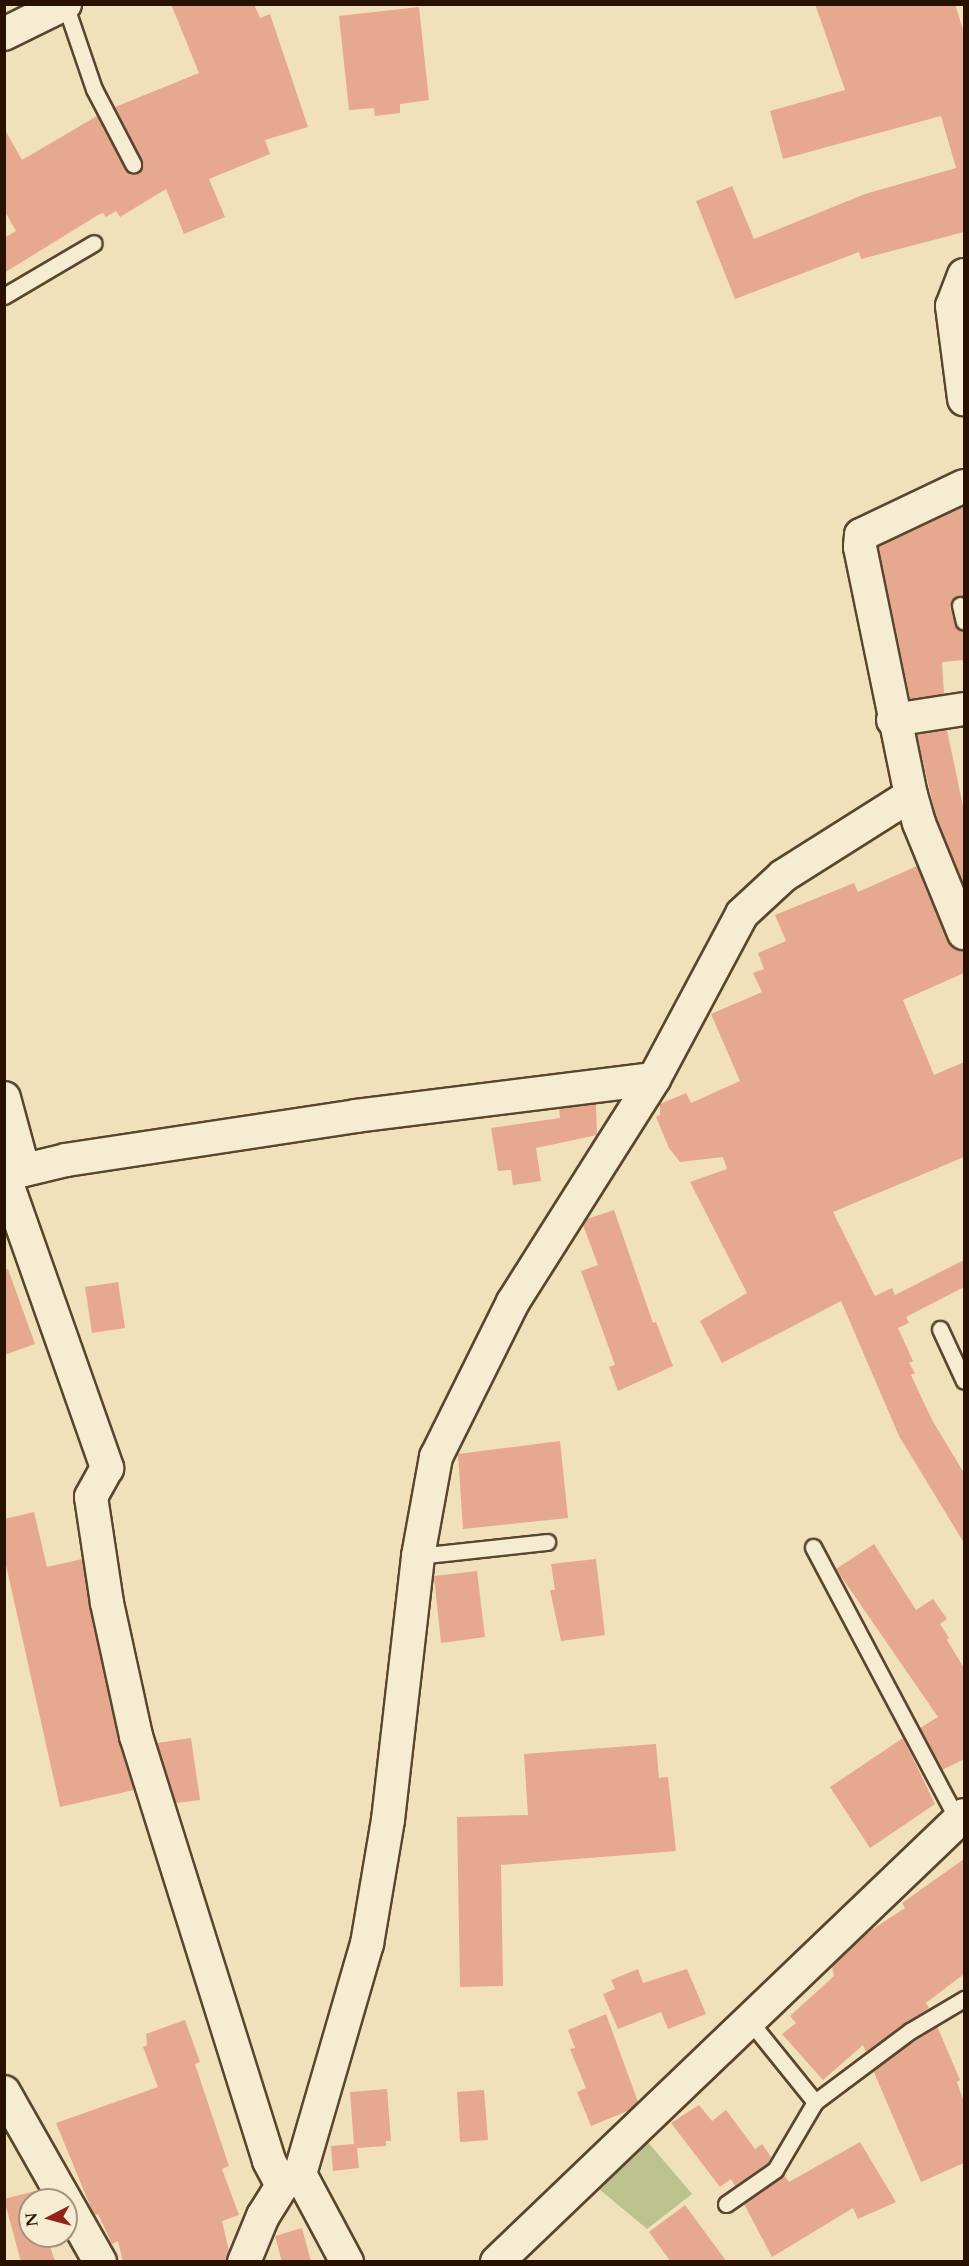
<!DOCTYPE html>
<html>
<head>
<meta charset="utf-8">
<style>
  body { margin:0 }
  #map { position:relative; width:969px; height:2266px; overflow:hidden; background:#f0e1ba; font-family:Cardo,serif }
  div>[style] { position:absolute }
  .green>* { inset:0; background:#bcc28d }
  .building>* { inset:0; background:#e7a890 }
  .roads { filter:drop-shadow(2px 0 #5a452e) drop-shadow(-2px 0 #5a452e) drop-shadow(0 2px #5a452e) drop-shadow(0 -2px #5a452e) }
  .service>* { height:15px; margin:-7.5px; padding:0 7.5px; transform-origin:7.5px; border-radius:7.5px; background:#f5ecd2 }
  .minor>* { height:32px; margin:-16px; padding:0 16px; transform-origin:16px; border-radius:16px; background:#f5ecd2 }
  span { translate:-50% -50%; white-space:nowrap; text-align:center; line-height:1.15; -webkit-text-stroke:5px #f5ecd2; paint-order:stroke }
  .frame { position:absolute; inset:0; border:6px solid #281100; pointer-events:none }
  .north { position:absolute; left:18px; top:2188px; width:60px; height:60px; box-sizing:border-box; background:#f5ecd2; border:2px solid #a3947e; border-radius:50%; rotate:264deg; font-size:16px; font-weight:700; line-height:24px; text-align:center; color:#281100 }
  .north::after { content:''; display:block; margin:auto; width:21px; height:27px; background:#8f2418; clip-path:polygon(50% 0,100% 100%,50% 72%,0 100%) }
</style>
</head>
<body>
<div id="map">
  <div class="green">
    <i style="clip-path:polygon(646px 2140px,692px 2194px,647px 2229px,599px 2189px)"></i>
  </div>
  <div class="building">
    <i style="clip-path:polygon(171px 4px,254px 4px,260px 18px,270px 14px,308px 127px,265px 140px,270px 154px,209px 179px,225px 217px,184px 234px,166px 189px,120px 217px,116px 211px,106px 217px,103px 213px,98px 215px,4px 273px,4px 238px,16px 231px,4px 210px,4px 128px,22px 160px,97px 116px,125px 169px,138px 172px,142px 160px,115px 107px,199px 73px)"></i>
    <i style="clip-path:polygon(815px 4px,955px 4px,964px 33px,964px 232px,861px 259px,859px 252px,735px 299px,696px 201px,732px 186px,754px 239px,865px 194px,956px 168px,941px 116px,783px 159px,770px 111px,845px 90px)"></i>
    <i style="clip-path:polygon(419px 7px,429px 100px,400px 104px,400px 113px,375px 116px,374px 108px,349px 110px,339px 16px)"></i>
    <i style="clip-path:polygon(964px 506px,964px 597px,954px 598px,950px 607px,957px 628px,964px 632px,964px 660px,942px 662px,944px 694px,910px 699px,878px 547px)"></i>
    <i style="clip-path:polygon(947px 730px,964px 811px,964px 887px,936px 817px,917px 735px)"></i>
    <i style="clip-path:polygon(917px 866px,948px 940px,953px 948px,964px 951px,964px 973px,903px 1000px,934px 1075px,964px 1062px,964px 1157px,833px 1212px,875px 1296px,892px 1288px,895px 1295px,964px 1260px,964px 1287px,906px 1317px,909px 1323px,898px 1328px,913px 1361px,909px 1363px,915px 1373px,911px 1375px,932px 1420px,964px 1473px,964px 1543px,899px 1436px,841px 1301px,722px 1363px,700px 1321px,747px 1293px,690px 1182px,727px 1169px,723px 1157px,680px 1162px,669px 1148px,656px 1117px,660px 1115px,660px 1104px,686px 1093px,691px 1103px,740px 1081px,711px 1014px,762px 992px,753px 973px,764px 969px,758px 953px,786px 941px,775px 915px,854px 883px,858px 892px)"></i>
    <i style="clip-path:polygon(596px 1104px,597px 1135px,536px 1148px,541px 1181px,513px 1185px,511px 1170px,498px 1171px,491px 1128px,560px 1118px,559px 1109px)"></i>
    <i style="clip-path:polygon(614px 1210px,653px 1323px,656px 1322px,673px 1366px,618px 1391px,609px 1367px,615px 1365px,581px 1271px,598px 1265px,583px 1225px,587px 1219px)"></i>
    <i style="clip-path:polygon(8px 1269px,35px 1344px,4px 1355px,4px 1270px)"></i>
    <i style="clip-path:polygon(118px 1282px,125px 1328px,92px 1333px,85px 1287px)"></i>
    <i style="clip-path:polygon(560px 1441px,568px 1518px,463px 1529px,458px 1454px)"></i>
    <i style="clip-path:polygon(34px 1512px,47px 1567px,82px 1559px,118px 1740px,134px 1790px,60px 1807px,4px 1556px,4px 1519px)"></i>
    <i style="clip-path:polygon(874px 1544px,916px 1610px,933px 1599px,947px 1619px,940px 1624px,949px 1638px,947px 1640px,964px 1668px,964px 1759px,942px 1770px,920px 1728px,938px 1717px,836px 1569px)"></i>
    <i style="clip-path:polygon(596px 1559px,605px 1635px,561px 1641px,550px 1590px,555px 1590px,551px 1564px)"></i>
    <i style="clip-path:polygon(477px 1571px,485px 1637px,441px 1643px,434px 1576px)"></i>
    <i style="clip-path:polygon(191px 1738px,200px 1800px,176px 1803px,157px 1743px)"></i>
    <i style="clip-path:polygon(903px 1738px,935px 1804px,870px 1848px,830px 1787px)"></i>
    <i style="clip-path:polygon(656px 1744px,659px 1778px,668px 1777px,676px 1851px,501px 1865px,503px 1986px,460px 1987px,457px 1817px,528px 1815px,524px 1754px)"></i>
    <i style="clip-path:polygon(964px 1859px,964px 1974px,926px 2003px,929px 2008px,866px 2052px,863px 2045px,823px 2080px,782px 2034px,796px 2023px,790px 2016px,834px 1976px,832px 1966px,840px 1958px,870px 1931px,905px 1908px,902px 1903px)"></i>
    <i style="clip-path:polygon(638px 1969px,643px 1983px,687px 1969px,706px 2014px,668px 2029px,661px 2012px,618px 2029px,603px 1994px,615px 1989px,611px 1980px)"></i>
    <i style="clip-path:polygon(606px 2014px,638px 2102px,630px 2110px,591px 2126px,577px 2092px,586px 2088px,570px 2049px,575px 2048px,568px 2030px)"></i>
    <i style="clip-path:polygon(185px 2020px,200px 2062px,195px 2064px,229px 2166px,222px 2169px,239px 2215px,222px 2221px,229px 2251px,226px 2262px,123px 2262px,118px 2241px,112px 2244px,98px 2214px,94px 2215px,56px 2123px,158px 2087px,143px 2047px,147px 2045px,146px 2034px)"></i>
    <i style="clip-path:polygon(937px 2026px,960px 2080px,957px 2082px,964px 2102px,964px 2163px,921px 2182px,873px 2070px)"></i>
    <i style="clip-path:polygon(387px 2089px,391px 2141px,386px 2141px,386px 2146px,357px 2148px,359px 2168px,333px 2171px,331px 2146px,354px 2144px,350px 2092px)"></i>
    <i style="clip-path:polygon(484px 2090px,488px 2140px,460px 2142px,457px 2092px)"></i>
    <i style="clip-path:polygon(699px 2105px,712px 2121px,726px 2110px,755px 2149px,762px 2144px,771px 2157px,768px 2163px,735px 2186px,731px 2179px,720px 2187px,671px 2123px)"></i>
    <i style="clip-path:polygon(860px 2142px,896px 2202px,858px 2219px,853px 2208px,772px 2257px,744px 2204px,784px 2175px,789px 2182px)"></i>
    <i style="clip-path:polygon(35px 2191px,38px 2200px,30px 2200px,30px 2236px,47px 2236px,55px 2262px,21px 2262px,4px 2199px)"></i>
    <i style="clip-path:polygon(685px 2205px,727px 2262px,671px 2262px,649px 2232px)"></i>
    <i style="clip-path:polygon(302px 2228px,311px 2262px,282px 2262px,275px 2236px)"></i>
  </div>
  <div class="roads">
    <div class="service">
      <i style="left:65px;top:4px;width:90px;rotate:71.2deg"></i>
      <i style="left:94px;top:89px;width:85px;rotate:62.5deg"></i>
      <i style="left:4px;top:296px;width:104px;rotate:-30.5deg"></i>
      <i style="left:960px;top:605px;width:17px;rotate:77deg"></i>
      <i style="left:940px;top:1329px;width:57px;rotate:65.2deg"></i>
      <i style="left:813px;top:1547px;width:310px;rotate:62.1deg"></i>
      <i style="left:418px;top:1556px;width:130px;rotate:-6.2deg"></i>
      <i style="left:748px;top:2019px;width:107px;rotate:51.1deg"></i>
      <i style="left:726px;top:2204px;width:60px;rotate:-34.8deg"></i>
      <i style="left:775px;top:2170px;width:79px;rotate:-59.5deg"></i>
      <i style="left:815px;top:2102px;width:119px;rotate:-36.8deg"></i>
      <i style="left:910px;top:2031px;width:63px;rotate:-30.7deg"></i>
    </div>
    <div class="minor">
      <i style="left:4px;top:34px;width:68px;rotate:-26.2deg"></i>
      <i style="left:964px;top:275px;width:33px;rotate:111deg"></i>
      <i style="left:952px;top:306px;width:94px;rotate:82.6deg"></i>
      <i style="left:964px;top:486px;width:114px;rotate:154.6deg"></i>
      <i style="left:861px;top:535px;width:12px;rotate:95deg"></i>
      <i style="left:860px;top:547px;width:253px;rotate:78.4deg"></i>
      <i style="left:911px;top:795px;width:29px;rotate:74deg"></i>
      <i style="left:919px;top:823px;width:119px;rotate:67.8deg"></i>
      <i style="left:893px;top:720px;width:72px;rotate:-8.8deg"></i>
      <i style="left:4px;top:1098px;width:73px;rotate:74.8deg"></i>
      <i style="left:4px;top:1175px;width:311px;rotate:70.6deg"></i>
      <i style="left:107px;top:1468px;width:33px;rotate:119deg"></i>
      <i style="left:91px;top:1497px;width:107px;rotate:81.4deg"></i>
      <i style="left:107px;top:1603px;width:136px;rotate:77.7deg"></i>
      <i style="left:136px;top:1736px;width:445px;rotate:72.6deg"></i>
      <i style="left:269px;top:2161px;width:27px;rotate:62deg"></i>
      <i style="left:4px;top:1175px;width:64px;rotate:-13.6deg"></i>
      <i style="left:66px;top:1160px;width:293px;rotate:-8.6deg"></i>
      <i style="left:356px;top:1116px;width:300px;rotate:-7.1deg"></i>
      <i style="left:4px;top:2092px;width:195px;rotate:60.5deg"></i>
      <i style="left:300px;top:2174px;width:100px;rotate:61.9deg"></i>
      <i style="left:244px;top:2262px;width:50px;rotate:-67.6deg"></i>
      <i style="left:263px;top:2216px;width:36px;rotate:-58deg"></i>
      <i style="left:282px;top:2185px;width:21px;rotate:-31deg"></i>
      <i style="left:300px;top:2174px;width:240px;rotate:-73.8deg"></i>
      <i style="left:367px;top:1944px;width:126px;rotate:-80.4deg"></i>
      <i style="left:388px;top:1820px;width:266px;rotate:-83.5deg"></i>
      <i style="left:418px;top:1556px;width:101px;rotate:-79.7deg"></i>
      <i style="left:436px;top:1457px;width:173px;rotate:-63.6deg"></i>
      <i style="left:513px;top:1302px;width:264px;rotate:-57.7deg"></i>
      <i style="left:654px;top:1079px;width:187px;rotate:-61.9deg"></i>
      <i style="left:742px;top:914px;width:56px;rotate:-42.8deg"></i>
      <i style="left:783px;top:876px;width:151px;rotate:-32.3deg"></i>
      <i style="left:497px;top:2262px;width:646px;rotate:-43.75deg"></i>
    </div>
  </div>
  <div class="frame"></div>
  <div class="north">N</div>
</div>
</body>
</html>
